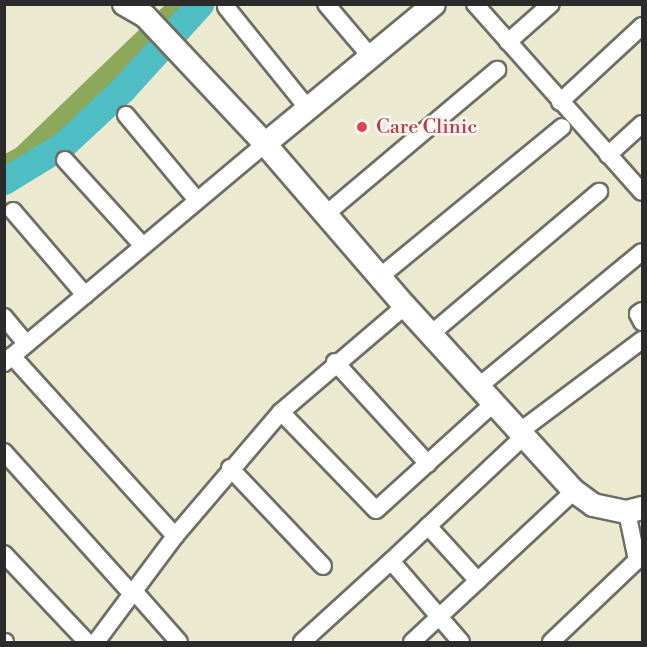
<!DOCTYPE html>
<html>
<head>
<meta charset="utf-8">
<style>
  body { margin:0 }
  #map { position:relative; width:647px; height:647px; overflow:hidden; background:#ece9d1; font-family:"Libre Bodoni",serif }
  div>[style] { position:absolute }
  .forest>* { inset:0; background:#8ba85b }
  .river>* { height:27px; margin:-13.5px; padding:0 13.5px; transform-origin:13.5px; border-radius:13.5px; background:#4fbdc4 }
  .roads { filter:drop-shadow(2px 0 #6f6e65) drop-shadow(-2px 0 #6f6e65) drop-shadow(0 2px #6f6e65) drop-shadow(0 -2px #6f6e65) }
  .street>* { height:16px; margin:-8px; padding:0 8px; transform-origin:8px; border-radius:8px; background:#fff }
  .secondary>* { height:22px; margin:-11px; padding:0 11px; transform-origin:11px; border-radius:11px; background:#fff }
  .dots>* { width:16px; height:16px; translate:-50% -50%; box-sizing:border-box; border:3px solid #f6f6f2; border-radius:50% }
  span { translate:-50% -50%; white-space:nowrap; text-align:center; line-height:1.15; -webkit-text-stroke:5px #f6f6f2; paint-order:stroke }
  .health-label { font-size:20px; color:#be3a42 }
  .left { translate:0 -50%; text-align:left }
  .frame { position:absolute; inset:0; border:6px solid #2b2b2b; pointer-events:none }
</style>
</head>
<body>
<div id="map">
  <div class="forest">
    <i style="clip-path:polygon(165px 5px,204px 5px,71px 145px,5px 196px,5px 154px,16px 148px)"></i>
  </div>
  <div class="river">
    <i style="left:4px;top:181px;width:69px;rotate:-31.4deg"></i>
    <i style="left:63px;top:145px;width:82px;rotate:-43deg"></i>
    <i style="left:123px;top:89px;width:115px;rotate:-47.8deg"></i>
  </div>
  <div class="roads">
    <div class="street">
      <i style="left:326px;top:4px;width:70px;rotate:49.7deg"></i>
      <i style="left:475px;top:4px;width:251px;rotate:48.4deg"></i>
      <i style="left:226px;top:7px;width:132px;rotate:51.1deg"></i>
      <i style="left:508px;top:42px;width:57px;rotate:-41.5deg"></i>
      <i style="left:560px;top:102px;width:112px;rotate:-42.8deg"></i>
      <i style="left:126px;top:115px;width:109px;rotate:50.2deg"></i>
      <i style="left:608px;top:155px;width:46px;rotate:-42.4deg"></i>
      <i style="left:65px;top:160px;width:115px;rotate:47.8deg"></i>
      <i style="left:13px;top:211px;width:111px;rotate:49.4deg"></i>
      <i style="left:326px;top:214px;width:224px;rotate:-40.1deg"></i>
      <i style="left:382px;top:275px;width:233px;rotate:-39.4deg"></i>
      <i style="left:642px;top:311px;width:5px;rotate:143deg"></i>
      <i style="left:638px;top:314px;width:9px;rotate:63deg"></i>
      <i style="left:4px;top:317px;width:35px;rotate:50deg"></i>
      <i style="left:432px;top:333px;width:219px;rotate:-40.2deg"></i>
      <i style="left:12px;top:356px;width:243px;rotate:47.8deg"></i>
      <i style="left:335px;top:362px;width:138px;rotate:47.6deg"></i>
      <i style="left:4px;top:363px;width:341px;rotate:-40deg"></i>
      <i style="left:478px;top:387px;width:212px;rotate:-39.5deg"></i>
      <i style="left:281px;top:412px;width:136px;rotate:45.9deg"></i>
      <i style="left:376px;top:510px;width:158px;rotate:-42.2deg"></i>
      <i style="left:519px;top:432px;width:154px;rotate:-36.8deg"></i>
      <i style="left:4px;top:452px;width:191px;rotate:48deg"></i>
      <i style="left:230px;top:468px;width:135px;rotate:46.5deg"></i>
      <i style="left:428px;top:526px;width:74px;rotate:47.7deg"></i>
      <i style="left:4px;top:554px;width:121px;rotate:46.7deg"></i>
      <i style="left:134px;top:591px;width:68px;rotate:48.6deg"></i>
      <i style="left:4px;top:642px;width:1px"></i>
      <i style="left:96px;top:642px;width:132px;rotate:-53.3deg"></i>
      <i style="left:175px;top:536px;width:163px;rotate:-49.5deg"></i>
      <i style="left:281px;top:412px;width:163px;rotate:-40.5deg"></i>
      <i style="left:302px;top:642px;width:120px;rotate:-42.3deg"></i>
      <i style="left:412px;top:642px;width:221px;rotate:-43deg"></i>
      <i style="left:461px;top:642px;width:107px;rotate:-130.8deg"></i>
      <i style="left:391px;top:561px;width:181px;rotate:-43.2deg"></i>
      <i style="left:551px;top:642px;width:119px;rotate:-43.6deg"></i>
      <i style="left:637px;top:560px;width:49px;rotate:-101.8deg"></i>
    </div>
    <div class="secondary">
      <i style="left:124px;top:4px;width:24px;rotate:30deg"></i>
      <i style="left:145px;top:16px;width:175px;rotate:46.8deg"></i>
      <i style="left:265px;top:144px;width:214px;rotate:49.2deg"></i>
      <i style="left:405px;top:306px;width:251px;rotate:47.6deg"></i>
      <i style="left:574px;top:491px;width:24px;rotate:36deg"></i>
      <i style="left:593px;top:505px;width:35px;rotate:12deg"></i>
      <i style="left:627px;top:512px;width:16px;rotate:-15deg"></i>
      <i style="left:265px;top:144px;width:219px;rotate:-39.6deg"></i>
    </div>
  </div>
  <div class="dots">
    <i style="left:362px;top:127px;background:#e0444e"></i>
  </div>
  <div class="health-label">
    <span class="left" style="left:376px;top:127px">Care Clinic</span>
  </div>
  <div class="frame"></div>
</div>
</body>
</html>
